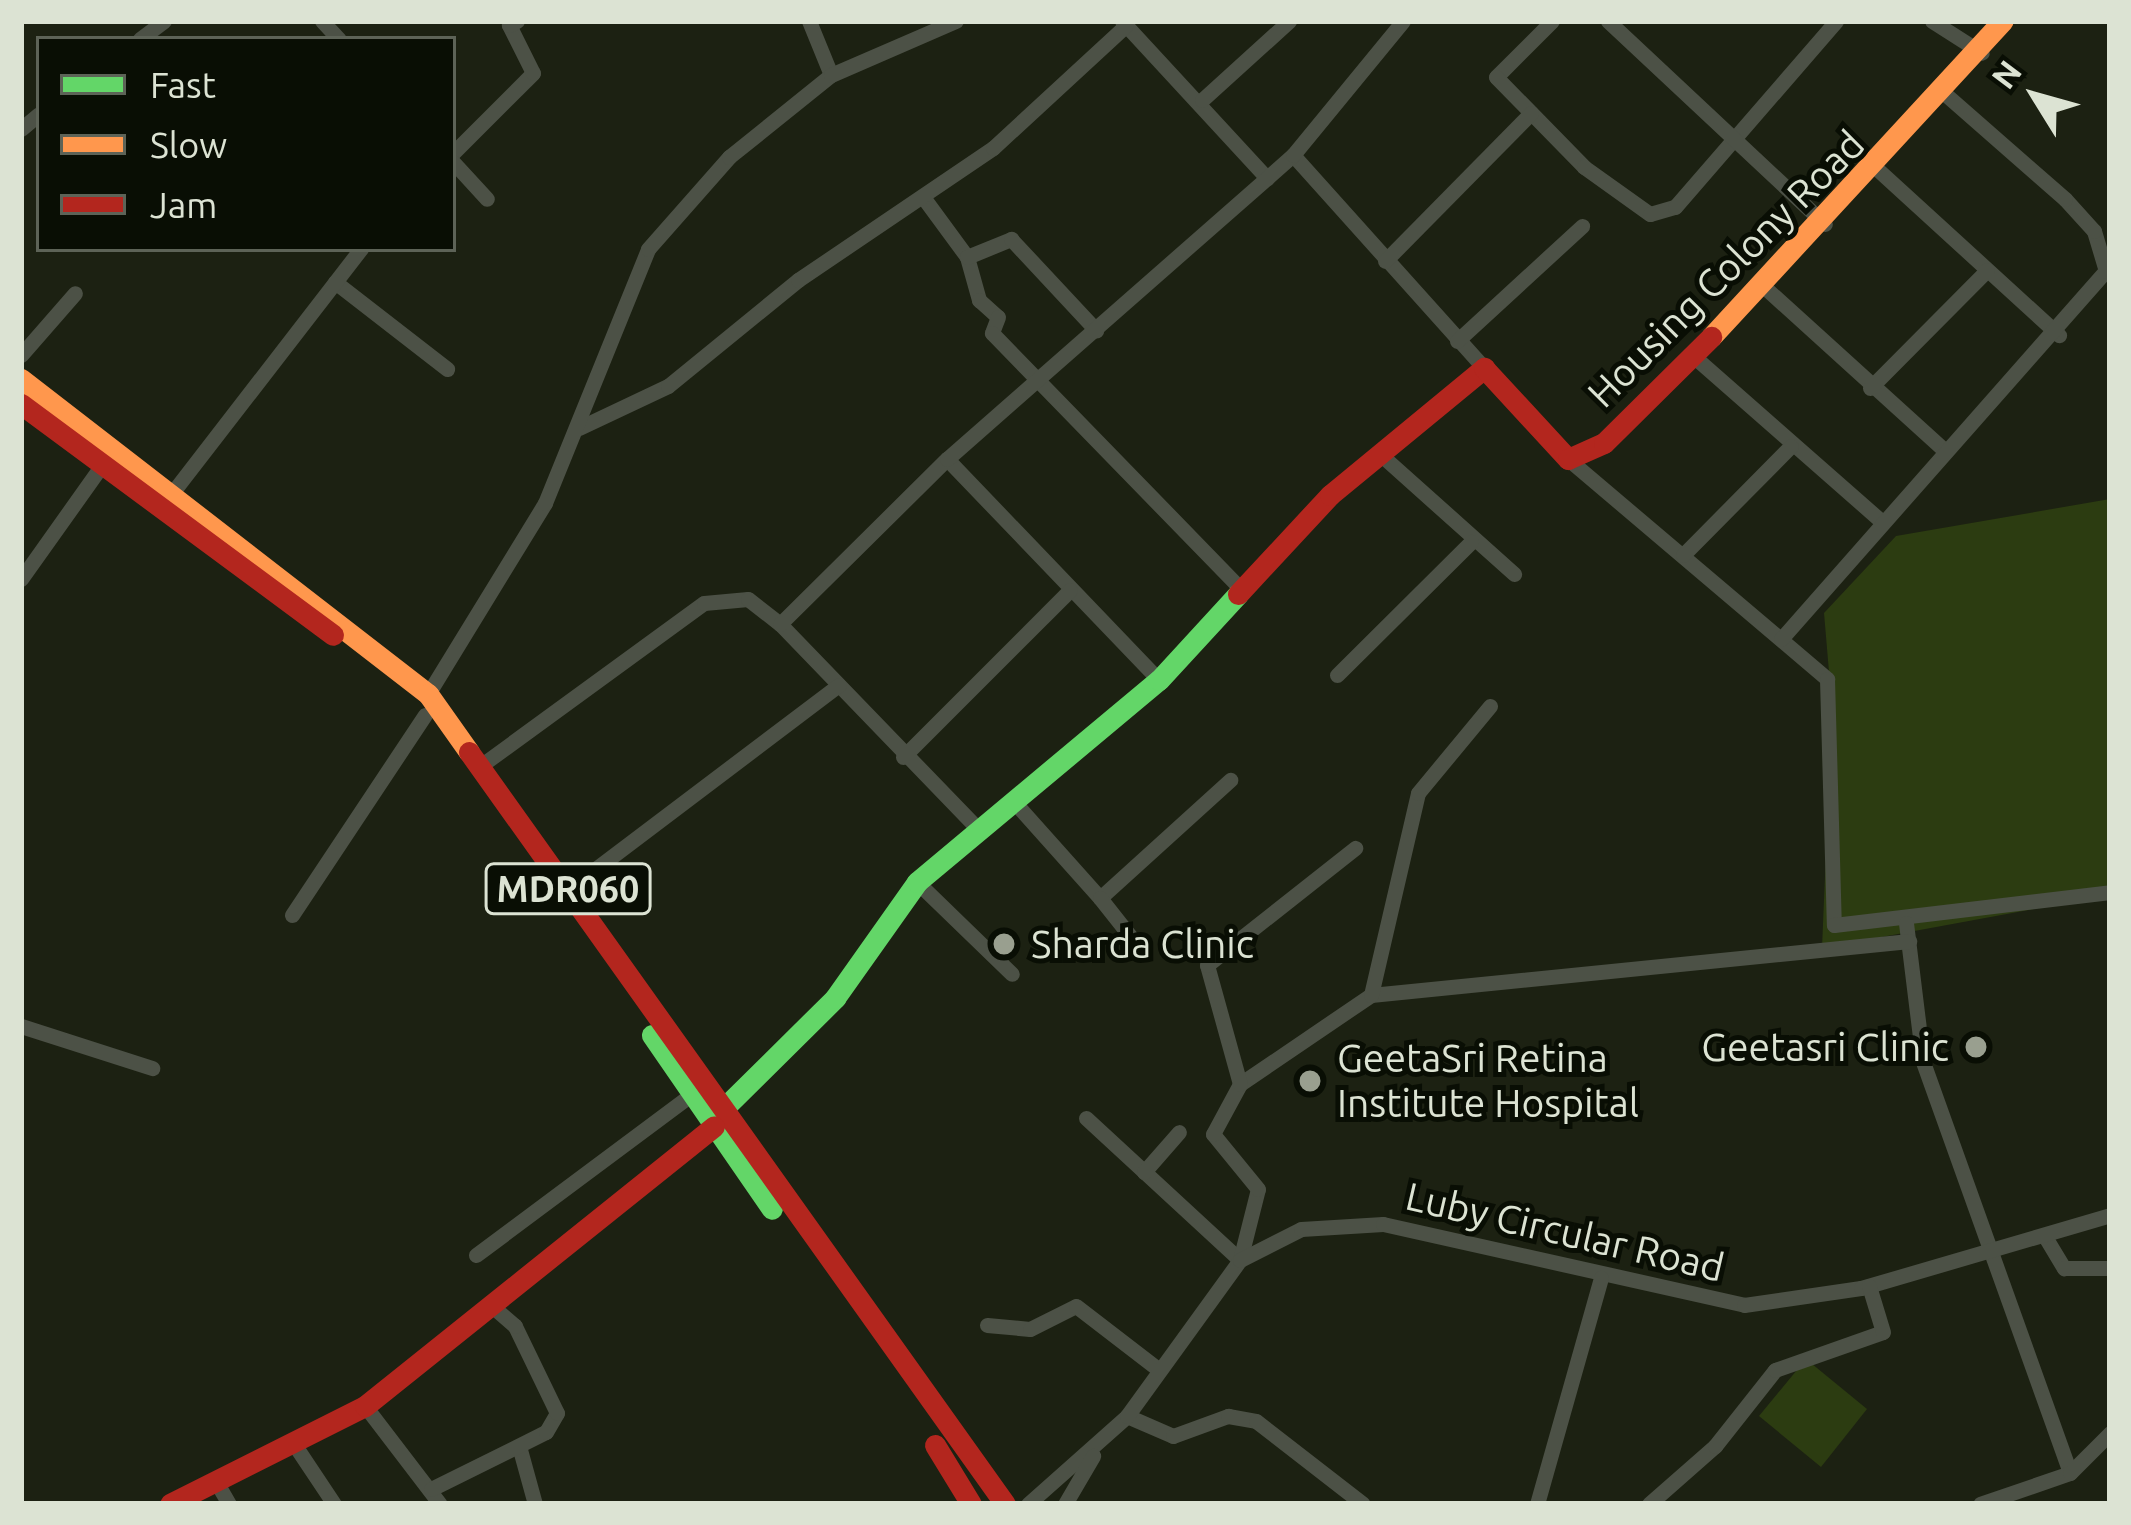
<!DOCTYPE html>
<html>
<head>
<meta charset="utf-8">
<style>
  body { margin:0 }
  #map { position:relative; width:2131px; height:1525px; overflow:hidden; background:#1c2112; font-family:Ubuntu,sans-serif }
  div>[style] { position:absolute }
  .green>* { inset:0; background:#2c3c11 }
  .street>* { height:15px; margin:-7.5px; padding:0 7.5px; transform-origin:7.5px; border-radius:7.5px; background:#4c5146 }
  .fast>* { height:21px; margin:-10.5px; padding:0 10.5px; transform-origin:10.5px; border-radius:10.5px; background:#63d668 }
  .slow>* { height:21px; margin:-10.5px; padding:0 10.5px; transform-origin:10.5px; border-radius:10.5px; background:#ff974d }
  .jam>* { height:21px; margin:-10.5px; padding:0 10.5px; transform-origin:10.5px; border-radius:10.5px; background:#b3261e }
  .dots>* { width:33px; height:33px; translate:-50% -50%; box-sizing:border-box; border:6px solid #090e04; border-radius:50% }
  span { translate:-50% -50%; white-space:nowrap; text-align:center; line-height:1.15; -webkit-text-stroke:10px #090e04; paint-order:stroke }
  .shield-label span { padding:3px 9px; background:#090e04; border:3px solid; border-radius:9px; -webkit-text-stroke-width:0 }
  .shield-label { font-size:36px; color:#dce3d3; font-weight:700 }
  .street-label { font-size:39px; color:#dce3d3 }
  .poi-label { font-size:39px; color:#dce3d3 }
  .left { translate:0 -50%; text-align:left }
  .right { translate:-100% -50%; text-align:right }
  .frame { position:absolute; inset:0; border:24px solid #dce3d3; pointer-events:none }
  .legend { position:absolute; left:36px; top:36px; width:420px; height:216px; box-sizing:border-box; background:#090e04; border:3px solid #5d6357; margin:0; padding:15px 21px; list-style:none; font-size:36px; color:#dce3d3 }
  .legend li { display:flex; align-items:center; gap:24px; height:60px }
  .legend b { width:60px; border:3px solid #5d6357 }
  .north { position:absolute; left:1975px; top:36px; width:120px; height:120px; -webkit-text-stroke:9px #090e04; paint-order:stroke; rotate:307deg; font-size:33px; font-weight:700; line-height:48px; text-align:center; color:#dce3d3 }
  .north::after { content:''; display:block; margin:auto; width:42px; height:54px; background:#dce3d3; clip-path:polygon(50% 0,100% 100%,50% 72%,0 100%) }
</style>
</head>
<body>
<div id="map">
  <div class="green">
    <i style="clip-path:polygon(2110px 499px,2110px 895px,1822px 948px,1832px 707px,1824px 613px,1896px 536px)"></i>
    <i style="clip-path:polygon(1806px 1359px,1867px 1409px,1821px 1467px,1759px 1416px)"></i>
  </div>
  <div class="street">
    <i style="left:322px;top:21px;width:25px;rotate:47deg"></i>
    <i style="left:809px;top:21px;width:58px;rotate:67.8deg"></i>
    <i style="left:1122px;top:21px;width:214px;rotate:47.3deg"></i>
    <i style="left:1552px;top:21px;width:79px;rotate:135deg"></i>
    <i style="left:1496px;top:77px;width:126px;rotate:45.6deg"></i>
    <i style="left:1584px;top:167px;width:81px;rotate:35.5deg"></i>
    <i style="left:1650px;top:214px;width:26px;rotate:-16deg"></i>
    <i style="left:1675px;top:207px;width:246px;rotate:-49.1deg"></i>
    <i style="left:1608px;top:21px;width:297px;rotate:43.1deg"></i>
    <i style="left:1932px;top:21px;width:59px;rotate:32.6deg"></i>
    <i style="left:140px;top:39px;width:30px;rotate:-37deg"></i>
    <i style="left:1202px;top:100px;width:118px;rotate:-42.2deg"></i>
    <i style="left:21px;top:129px;width:23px;rotate:-40deg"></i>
    <i style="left:453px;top:153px;width:113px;rotate:-45deg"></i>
    <i style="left:533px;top:73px;width:54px;rotate:-116.6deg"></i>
    <i style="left:509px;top:25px;width:9px;rotate:-27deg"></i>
    <i style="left:1293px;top:155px;width:286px;rotate:48.1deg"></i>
    <i style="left:453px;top:162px;width:50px;rotate:47.4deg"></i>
    <i style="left:1876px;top:168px;width:248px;rotate:42.4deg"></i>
    <i style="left:923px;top:197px;width:74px;rotate:53.7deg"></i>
    <i style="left:967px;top:257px;width:45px;rotate:74.4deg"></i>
    <i style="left:979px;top:300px;width:25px;rotate:42deg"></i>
    <i style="left:998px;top:317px;width:17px;rotate:111deg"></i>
    <i style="left:992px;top:333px;width:359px;rotate:45.8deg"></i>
    <i style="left:967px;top:257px;width:48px;rotate:-22.2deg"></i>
    <i style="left:1011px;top:239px;width:125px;rotate:47deg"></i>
    <i style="left:1385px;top:261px;width:208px;rotate:-45.4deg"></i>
    <i style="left:335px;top:282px;width:142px;rotate:37.8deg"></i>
    <i style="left:1761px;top:284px;width:247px;rotate:42.2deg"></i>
    <i style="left:1457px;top:341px;width:170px;rotate:-42.6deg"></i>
    <i style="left:1691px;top:354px;width:252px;rotate:41.3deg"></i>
    <i style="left:21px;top:355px;width:82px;rotate:-48.9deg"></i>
    <i style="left:1870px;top:388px;width:166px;rotate:-45.2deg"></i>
    <i style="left:579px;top:428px;width:98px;rotate:-25.3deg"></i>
    <i style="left:668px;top:386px;width:168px;rotate:-39.2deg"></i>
    <i style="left:798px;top:280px;width:235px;rotate:-34.1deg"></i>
    <i style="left:993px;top:148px;width:180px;rotate:-42.7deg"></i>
    <i style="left:1380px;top:454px;width:180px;rotate:41.8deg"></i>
    <i style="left:947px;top:459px;width:306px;rotate:46.2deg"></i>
    <i style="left:1568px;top:459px;width:340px;rotate:40.3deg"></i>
    <i style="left:1827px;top:679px;width:246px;rotate:88.4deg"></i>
    <i style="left:1834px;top:925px;width:278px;rotate:-6.8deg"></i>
    <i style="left:169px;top:497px;width:314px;rotate:-52.3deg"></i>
    <i style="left:1683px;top:555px;width:153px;rotate:-45.3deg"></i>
    <i style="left:21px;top:579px;width:136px;rotate:-54.6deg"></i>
    <i style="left:1781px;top:639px;width:491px;rotate:-48.6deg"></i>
    <i style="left:2106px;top:271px;width:42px;rotate:-106.7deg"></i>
    <i style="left:2094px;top:231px;width:43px;rotate:-132.2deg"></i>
    <i style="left:2065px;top:199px;width:158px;rotate:-138.8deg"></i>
    <i style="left:1337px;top:675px;width:189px;rotate:-44.8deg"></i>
    <i style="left:428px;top:694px;width:224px;rotate:-58.5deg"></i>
    <i style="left:545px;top:503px;width:274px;rotate:-67.9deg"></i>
    <i style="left:648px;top:249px;width:123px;rotate:-48.6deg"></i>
    <i style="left:729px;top:157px;width:131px;rotate:-38.8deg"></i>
    <i style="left:831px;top:75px;width:136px;rotate:-23.4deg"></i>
    <i style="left:903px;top:757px;width:236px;rotate:-45deg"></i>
    <i style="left:483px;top:764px;width:273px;rotate:-36.1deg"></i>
    <i style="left:704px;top:603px;width:44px;rotate:-5.2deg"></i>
    <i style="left:748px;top:599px;width:41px;rotate:38deg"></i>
    <i style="left:1016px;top:804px;width:126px;rotate:48.2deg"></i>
    <i style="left:1100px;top:898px;width:176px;rotate:-42.2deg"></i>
    <i style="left:981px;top:832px;width:289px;rotate:-134deg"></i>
    <i style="left:780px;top:624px;width:235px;rotate:-44.7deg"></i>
    <i style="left:947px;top:459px;width:461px;rotate:-41.3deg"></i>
    <i style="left:1293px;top:155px;width:173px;rotate:-50.6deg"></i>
    <i style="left:917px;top:882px;width:132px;rotate:44.1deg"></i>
    <i style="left:569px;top:889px;width:338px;rotate:-37.1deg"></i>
    <i style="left:1100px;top:898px;width:55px;rotate:51.7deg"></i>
    <i style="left:292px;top:915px;width:240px;rotate:-56.4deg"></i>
    <i style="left:1906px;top:923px;width:140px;rotate:83deg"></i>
    <i style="left:1923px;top:1062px;width:436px;rotate:70.3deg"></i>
    <i style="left:2070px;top:1473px;width:95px;rotate:161deg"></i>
    <i style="left:1371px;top:995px;width:541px;rotate:-5.73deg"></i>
    <i style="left:21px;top:1026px;width:138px;rotate:17.8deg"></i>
    <i style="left:1240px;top:1084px;width:158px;rotate:-34.2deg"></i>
    <i style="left:1371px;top:995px;width:207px;rotate:-76.9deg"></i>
    <i style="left:1418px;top:793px;width:113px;rotate:-50.4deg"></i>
    <i style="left:1086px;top:1118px;width:209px;rotate:42.7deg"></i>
    <i style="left:1144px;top:1172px;width:53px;rotate:-48.8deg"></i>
    <i style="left:2044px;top:1235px;width:39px;rotate:59deg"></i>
    <i style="left:2064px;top:1268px;width:46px"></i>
    <i style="left:476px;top:1255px;width:269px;rotate:-36.7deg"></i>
    <i style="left:1240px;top:1260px;width:73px;rotate:-75.8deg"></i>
    <i style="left:1258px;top:1189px;width:71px;rotate:-129.3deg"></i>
    <i style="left:1213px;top:1134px;width:57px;rotate:-61.6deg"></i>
    <i style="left:1240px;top:1084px;width:123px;rotate:-105.5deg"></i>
    <i style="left:1207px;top:965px;width:189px;rotate:-38.3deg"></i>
    <i style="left:987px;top:1325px;width:43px;rotate:5.3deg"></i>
    <i style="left:1030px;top:1329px;width:51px;rotate:-26.6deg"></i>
    <i style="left:1076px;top:1306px;width:105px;rotate:37.6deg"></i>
    <i style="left:365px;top:1406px;width:123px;rotate:52.6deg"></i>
    <i style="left:1127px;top:1416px;width:50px;rotate:23.5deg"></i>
    <i style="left:1173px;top:1436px;width:59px;rotate:-20deg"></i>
    <i style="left:1228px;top:1416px;width:28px;rotate:10deg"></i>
    <i style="left:1256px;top:1421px;width:135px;rotate:37.8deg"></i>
    <i style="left:294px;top:1444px;width:72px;rotate:56.3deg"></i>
    <i style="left:519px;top:1446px;width:60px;rotate:74.6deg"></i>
    <i style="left:2070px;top:1473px;width:57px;rotate:-45deg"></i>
    <i style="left:218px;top:1485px;width:22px;rotate:60deg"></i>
    <i style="left:431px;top:1489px;width:128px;rotate:-26.4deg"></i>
    <i style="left:546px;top:1432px;width:22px;rotate:-60deg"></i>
    <i style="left:557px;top:1413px;width:97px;rotate:-115.8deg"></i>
    <i style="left:515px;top:1326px;width:32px;rotate:-139deg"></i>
    <i style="left:1028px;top:1504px;width:132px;rotate:-41.6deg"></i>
    <i style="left:1127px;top:1416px;width:193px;rotate:-54.1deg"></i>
    <i style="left:1240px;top:1260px;width:68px;rotate:-26.9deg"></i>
    <i style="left:1301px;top:1229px;width:82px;rotate:-3.5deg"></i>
    <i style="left:1383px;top:1224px;width:370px;rotate:12.6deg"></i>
    <i style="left:1744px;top:1305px;width:118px;rotate:-8.3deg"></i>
    <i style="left:1861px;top:1288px;width:259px;rotate:-16.3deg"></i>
    <i style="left:1065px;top:1504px;width:56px;rotate:-59.7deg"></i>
    <i style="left:1537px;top:1504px;width:235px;rotate:-74.2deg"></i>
    <i style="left:1649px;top:1504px;width:88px;rotate:-41.3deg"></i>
    <i style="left:1715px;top:1446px;width:97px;rotate:-51.7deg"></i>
    <i style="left:1775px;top:1370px;width:114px;rotate:-19.4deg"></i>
    <i style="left:1883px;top:1332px;width:48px;rotate:-106.9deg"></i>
  </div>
  <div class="fast">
    <i style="left:652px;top:1035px;width:211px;rotate:55.4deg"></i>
    <i style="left:723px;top:1109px;width:158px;rotate:-44.7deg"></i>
    <i style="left:835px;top:998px;width:142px;rotate:-54.7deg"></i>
    <i style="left:917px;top:882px;width:315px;rotate:-39.9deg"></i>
    <i style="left:1159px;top:680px;width:117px;rotate:-47.4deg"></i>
  </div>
  <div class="slow">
    <i style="left:1711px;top:337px;width:430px;rotate:-47.3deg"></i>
    <i style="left:21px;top:379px;width:515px;rotate:37.74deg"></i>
    <i style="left:428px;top:694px;width:71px;rotate:54.7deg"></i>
  </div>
  <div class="jam">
    <i style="left:21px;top:404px;width:388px;rotate:36.5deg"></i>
    <i style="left:1238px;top:594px;width:135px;rotate:-47.1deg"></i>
    <i style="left:1330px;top:495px;width:200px;rotate:-39.5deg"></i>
    <i style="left:1484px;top:368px;width:124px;rotate:47.3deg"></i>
    <i style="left:1568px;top:459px;width:39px;rotate:-24deg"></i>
    <i style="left:1604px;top:443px;width:151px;rotate:-44.7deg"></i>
    <i style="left:469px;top:752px;width:923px;rotate:54.52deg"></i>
    <i style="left:935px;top:1445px;width:69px;rotate:58.6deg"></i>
    <i style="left:170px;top:1504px;width:218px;rotate:-26.7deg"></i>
    <i style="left:365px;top:1406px;width:447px;rotate:-38.7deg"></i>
  </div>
  <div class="dots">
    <i style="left:1004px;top:944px;background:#999f8f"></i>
    <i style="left:1976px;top:1047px;background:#999f8f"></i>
    <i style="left:1310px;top:1081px;background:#999f8f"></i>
  </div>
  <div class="shield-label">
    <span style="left:568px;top:889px">MDR060</span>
  </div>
  <div class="street-label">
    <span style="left:1726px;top:269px;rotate:-45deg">Housing Colony Road</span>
    <span style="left:1565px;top:1232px;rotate:13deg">Luby Circular Road</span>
  </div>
  <div class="poi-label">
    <span class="left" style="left:1031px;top:944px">Sharda Clinic</span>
    <span class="right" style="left:1949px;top:1047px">Geetasri Clinic</span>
    <span class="left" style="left:1337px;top:1081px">GeetaSri Retina<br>Institute Hospital</span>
  </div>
  <div class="frame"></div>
  <ul class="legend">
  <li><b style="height:15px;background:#63d668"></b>Fast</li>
  <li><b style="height:15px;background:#ff974d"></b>Slow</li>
  <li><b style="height:15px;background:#b3261e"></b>Jam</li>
  </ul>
  <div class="north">N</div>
</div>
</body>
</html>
